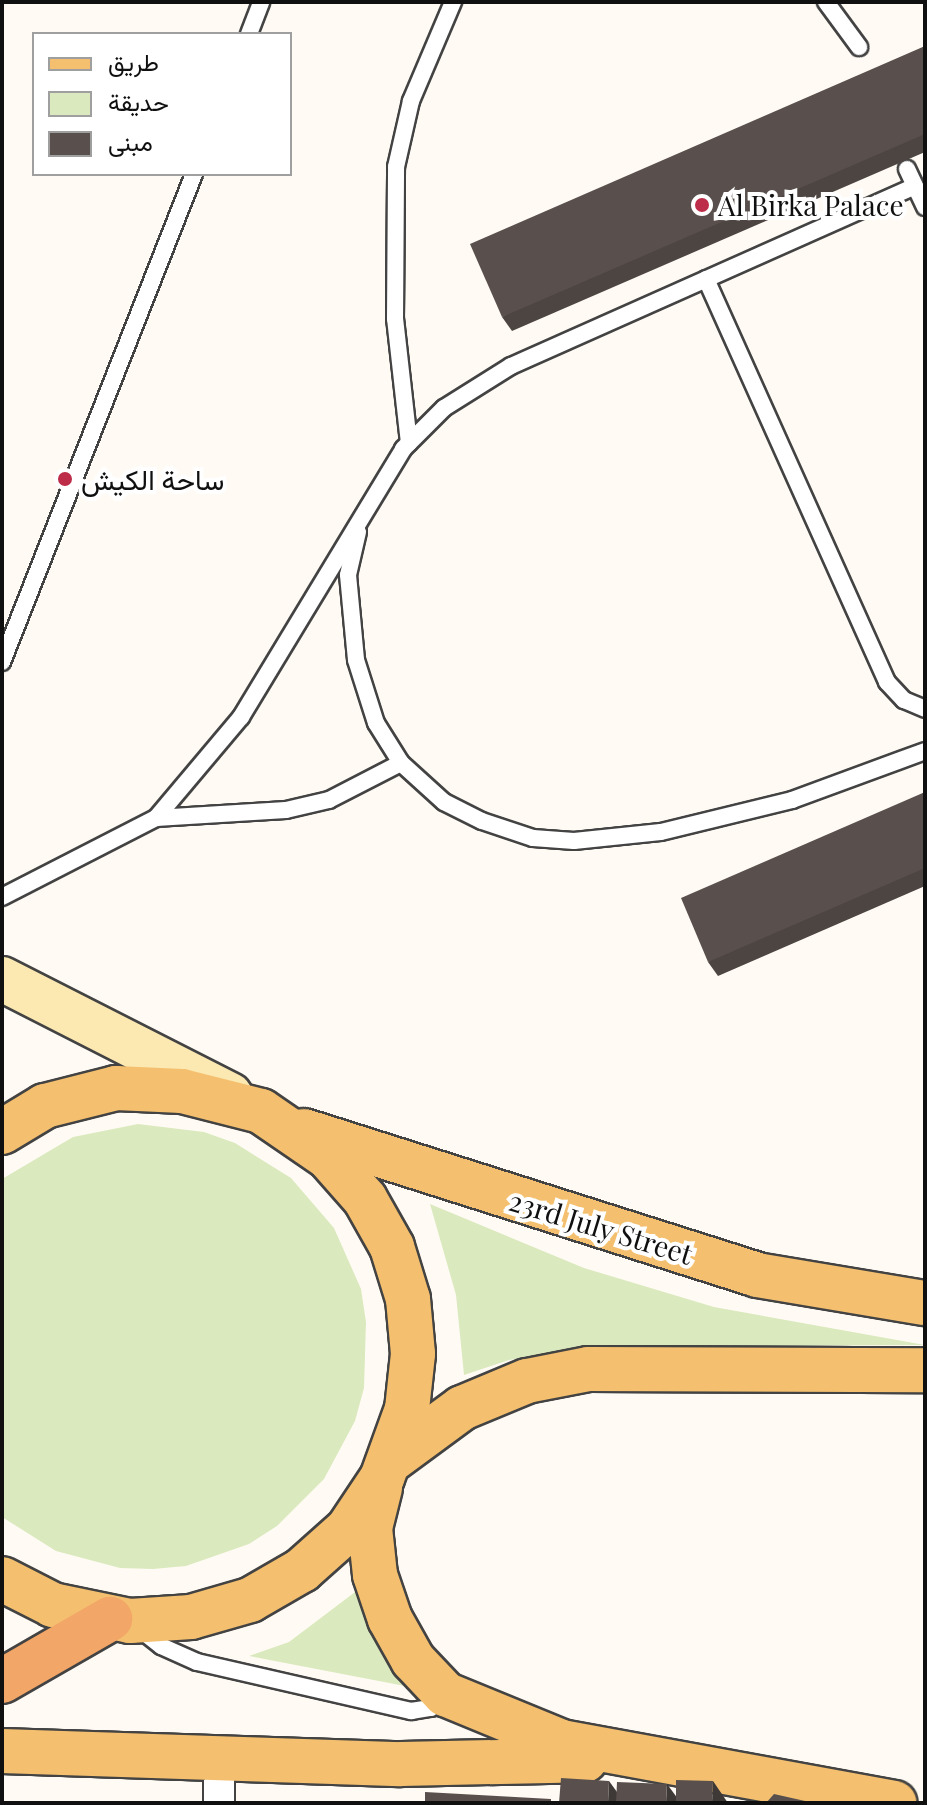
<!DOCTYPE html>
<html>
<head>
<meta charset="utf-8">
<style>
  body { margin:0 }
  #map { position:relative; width:927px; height:1805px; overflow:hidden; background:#fffbf4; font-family:"Playfair Display",Vazirmatn,serif }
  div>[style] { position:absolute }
  .green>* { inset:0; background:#dbe9be }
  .roads { filter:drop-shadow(2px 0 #434343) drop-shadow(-2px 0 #434343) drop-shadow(0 2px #434343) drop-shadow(0 -2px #434343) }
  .service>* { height:16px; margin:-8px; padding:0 8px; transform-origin:8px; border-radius:8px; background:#fff }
  .minor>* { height:30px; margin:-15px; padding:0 15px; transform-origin:15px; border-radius:15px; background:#fff }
  .secondary>* { height:44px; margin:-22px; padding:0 22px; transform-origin:22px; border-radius:22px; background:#fce9b2 }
  .primary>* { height:44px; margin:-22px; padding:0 22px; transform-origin:22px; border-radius:22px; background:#f4c06f }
  .trunk>* { height:44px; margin:-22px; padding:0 22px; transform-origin:22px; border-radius:22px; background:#f2a668 }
  .wall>* { inset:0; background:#4d4542 }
  .shaded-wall>* { inset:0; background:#3e3836 }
  .building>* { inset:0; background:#59504d }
  .dots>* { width:22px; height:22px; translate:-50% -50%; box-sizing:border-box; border:4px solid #fff; border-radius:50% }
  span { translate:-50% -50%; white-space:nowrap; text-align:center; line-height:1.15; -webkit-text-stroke:8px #fff; paint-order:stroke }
  .poi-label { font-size:28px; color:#101010 }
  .left { translate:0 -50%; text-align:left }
  .street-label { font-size:28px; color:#101010 }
  .frame { position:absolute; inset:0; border:4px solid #101010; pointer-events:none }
  .legend { position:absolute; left:32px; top:32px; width:260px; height:144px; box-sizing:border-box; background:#fff; border:2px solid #9f9f9f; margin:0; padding:10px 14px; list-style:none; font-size:24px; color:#101010 }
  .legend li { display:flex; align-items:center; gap:16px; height:40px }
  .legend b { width:40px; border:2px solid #9f9f9f }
</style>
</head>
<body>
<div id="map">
  <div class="green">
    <i style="clip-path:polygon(138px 1124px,204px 1132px,235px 1143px,291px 1178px,334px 1228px,361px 1289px,366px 1322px,364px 1388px,355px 1421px,324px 1479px,277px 1526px,249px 1544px,186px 1566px,153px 1569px,120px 1568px,56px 1551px,2px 1517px,2px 1179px,73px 1137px)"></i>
    <i style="clip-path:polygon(430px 1204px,584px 1268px,714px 1307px,925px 1345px,582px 1347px,509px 1360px,464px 1375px,456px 1295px)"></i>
    <i style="clip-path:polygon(363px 1586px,410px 1687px,249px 1656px,289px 1642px)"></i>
  </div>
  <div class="roads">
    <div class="service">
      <i style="left:826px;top:2px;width:56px;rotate:53.7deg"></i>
      <i style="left:249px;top:34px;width:34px;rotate:-69deg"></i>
      <i style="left:907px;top:169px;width:42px;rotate:64.7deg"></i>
      <i style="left:706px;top:279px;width:442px;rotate:65.8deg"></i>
      <i style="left:887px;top:682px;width:25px;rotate:47deg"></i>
      <i style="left:904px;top:700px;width:23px;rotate:23deg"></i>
      <i style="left:409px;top:443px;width:125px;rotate:-96.4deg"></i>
      <i style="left:395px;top:319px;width:152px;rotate:-89.6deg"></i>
      <i style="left:396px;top:167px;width:68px;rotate:-77.2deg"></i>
      <i style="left:411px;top:101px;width:108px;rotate:-67deg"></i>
      <i style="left:358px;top:532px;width:44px;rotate:103.1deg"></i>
      <i style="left:348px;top:575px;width:85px;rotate:84.6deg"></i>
      <i style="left:356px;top:660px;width:66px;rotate:72.4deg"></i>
      <i style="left:376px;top:723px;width:47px;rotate:58deg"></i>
      <i style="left:401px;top:763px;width:58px;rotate:42.2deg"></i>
      <i style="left:444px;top:802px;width:42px;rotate:26.6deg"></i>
      <i style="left:482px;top:821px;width:54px;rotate:18.4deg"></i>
      <i style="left:533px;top:838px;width:41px;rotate:4.2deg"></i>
      <i style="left:574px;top:841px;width:87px;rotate:-5.9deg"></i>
      <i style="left:661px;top:832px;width:135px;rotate:-13.7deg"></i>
      <i style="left:792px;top:800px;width:142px;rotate:-20.2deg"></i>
      <i style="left:2px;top:662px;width:524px;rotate:-68.52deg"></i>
      <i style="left:156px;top:818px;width:130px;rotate:-3.5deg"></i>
      <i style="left:286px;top:810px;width:44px;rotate:-13.1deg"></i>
      <i style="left:329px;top:800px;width:81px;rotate:-27.2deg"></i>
      <i style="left:2px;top:897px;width:173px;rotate:-27.2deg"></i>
      <i style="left:156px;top:818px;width:132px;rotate:-49.9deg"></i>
      <i style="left:241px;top:717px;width:313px;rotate:-58.8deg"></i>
      <i style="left:403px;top:449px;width:58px;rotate:-45deg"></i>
      <i style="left:444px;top:408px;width:79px;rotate:-32.1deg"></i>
      <i style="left:511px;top:366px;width:442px;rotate:-24deg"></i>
      <i style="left:137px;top:1627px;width:31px;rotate:38deg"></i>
      <i style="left:161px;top:1646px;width:39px;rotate:24deg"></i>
      <i style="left:197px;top:1662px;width:220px;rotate:12.9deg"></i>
      <i style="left:411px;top:1711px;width:20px;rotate:-9deg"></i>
      <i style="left:431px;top:1708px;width:18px;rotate:-45deg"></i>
    </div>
    <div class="minor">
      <i style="left:219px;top:1803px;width:44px;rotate:-88.7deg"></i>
    </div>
    <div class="secondary">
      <i style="left:2px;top:979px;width:256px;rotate:27deg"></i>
    </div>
    <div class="primary">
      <i style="left:304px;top:1131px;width:475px;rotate:17.6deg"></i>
      <i style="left:757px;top:1275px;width:170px;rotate:9.5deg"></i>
      <i style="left:2px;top:1132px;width:50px;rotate:-31.2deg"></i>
      <i style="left:45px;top:1106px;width:73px;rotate:-14.2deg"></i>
      <i style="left:116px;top:1088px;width:66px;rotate:2.6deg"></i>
      <i style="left:182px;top:1091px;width:81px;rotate:14.2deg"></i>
      <i style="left:261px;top:1111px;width:81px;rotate:34.5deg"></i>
      <i style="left:328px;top:1157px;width:56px;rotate:48.6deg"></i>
      <i style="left:365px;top:1199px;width:55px;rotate:60.6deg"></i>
      <i style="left:392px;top:1247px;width:54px;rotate:72.9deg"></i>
      <i style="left:408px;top:1299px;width:55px;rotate:84.8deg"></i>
      <i style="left:413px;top:1354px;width:55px;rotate:96.2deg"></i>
      <i style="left:407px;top:1409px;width:73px;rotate:109.9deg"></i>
      <i style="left:382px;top:1478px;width:61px;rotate:123.7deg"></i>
      <i style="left:348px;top:1529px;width:62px;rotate:138.3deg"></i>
      <i style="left:302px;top:1570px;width:60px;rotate:150deg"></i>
      <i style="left:250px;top:1600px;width:61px;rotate:163.9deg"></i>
      <i style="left:191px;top:1617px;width:61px;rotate:176.2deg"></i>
      <i style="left:130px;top:1621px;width:79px;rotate:-168.3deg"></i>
      <i style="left:53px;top:1605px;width:57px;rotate:-153deg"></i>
      <i style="left:390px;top:1461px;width:89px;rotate:-36.4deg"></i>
      <i style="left:462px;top:1408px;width:70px;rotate:-22.6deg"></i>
      <i style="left:527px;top:1381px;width:62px;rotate:-11.1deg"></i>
      <i style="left:588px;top:1369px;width:337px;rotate:0.2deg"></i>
      <i style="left:380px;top:1488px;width:41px;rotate:104deg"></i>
      <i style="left:370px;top:1528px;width:47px;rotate:83.9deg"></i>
      <i style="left:375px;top:1575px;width:46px;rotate:71.2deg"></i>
      <i style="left:390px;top:1619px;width:47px;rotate:60.7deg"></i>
      <i style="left:413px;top:1660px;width:47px;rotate:46.7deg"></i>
      <i style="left:445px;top:1694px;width:126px;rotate:22.3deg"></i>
      <i style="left:562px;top:1742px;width:338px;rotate:10.4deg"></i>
      <i style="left:2px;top:1751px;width:399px;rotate:1.9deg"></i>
      <i style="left:401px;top:1764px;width:184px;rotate:-1.2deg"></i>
    </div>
    <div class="trunk">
      <i style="left:2px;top:1681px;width:125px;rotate:-29.9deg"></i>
    </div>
  </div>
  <div class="wall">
    <i style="clip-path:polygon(925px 46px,925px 152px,512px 331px,502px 317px)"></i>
    <i style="clip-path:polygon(925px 792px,925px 886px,718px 976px,708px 962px)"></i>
  </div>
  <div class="shaded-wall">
    <i style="clip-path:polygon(609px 1781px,625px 1803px,608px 1803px)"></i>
    <i style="clip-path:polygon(713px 1781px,728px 1803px,712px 1803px)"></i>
    <i style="clip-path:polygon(667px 1784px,681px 1803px,666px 1803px)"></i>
  </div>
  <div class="building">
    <i style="clip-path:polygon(925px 46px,925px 134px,502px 317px,470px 244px)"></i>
    <i style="clip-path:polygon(925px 792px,925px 868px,708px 962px,681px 898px)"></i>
    <i style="clip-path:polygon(561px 1778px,609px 1781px,608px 1803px,559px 1803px)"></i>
    <i style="clip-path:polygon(676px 1780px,713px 1781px,712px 1803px,676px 1803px)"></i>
    <i style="clip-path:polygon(617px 1782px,667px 1784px,666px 1803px,616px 1803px)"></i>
    <i style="clip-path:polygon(425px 1792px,551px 1799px,551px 1803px,425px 1803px)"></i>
    <i style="clip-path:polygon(774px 1794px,814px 1803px,766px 1803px)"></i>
  </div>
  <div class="dots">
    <i style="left:702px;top:205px;background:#bd2c48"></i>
    <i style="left:65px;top:479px;background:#bd2c48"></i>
  </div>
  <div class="poi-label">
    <span class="left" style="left:718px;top:205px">Al Birka Palace</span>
    <span class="left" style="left:81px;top:479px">ساحة الكيش</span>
  </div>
  <div class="street-label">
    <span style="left:601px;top:1227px;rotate:17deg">23rd July Street</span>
  </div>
  <div class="frame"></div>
  <ul class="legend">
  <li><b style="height:10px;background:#f4c06f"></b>طريق</li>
  <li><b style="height:22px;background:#dbe9be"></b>حديقة</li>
  <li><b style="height:22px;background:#59504d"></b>مبنى</li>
  </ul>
</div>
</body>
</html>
